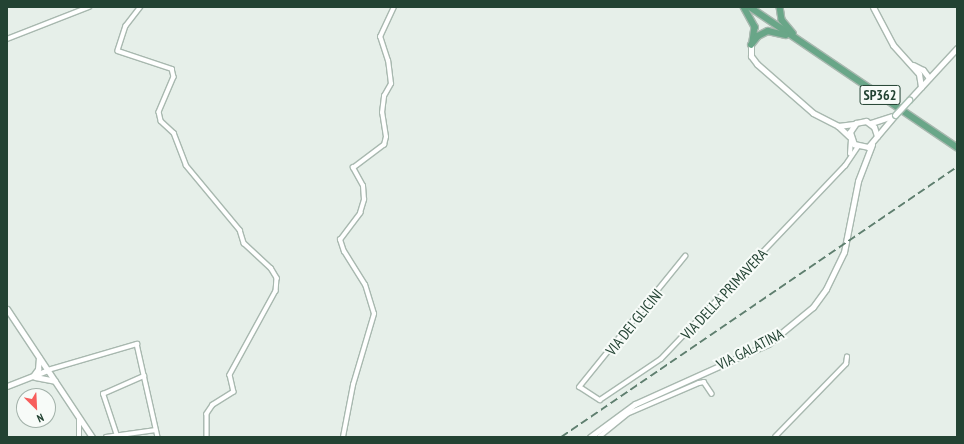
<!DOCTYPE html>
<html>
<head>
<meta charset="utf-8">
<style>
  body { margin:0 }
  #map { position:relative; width:964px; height:444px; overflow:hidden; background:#e6efe9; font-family:"PT Sans Narrow",sans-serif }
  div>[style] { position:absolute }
  .roads { filter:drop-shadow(1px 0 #a8b8af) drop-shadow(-1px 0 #a8b8af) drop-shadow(0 1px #a8b8af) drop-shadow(0 -1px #a8b8af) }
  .street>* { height:3.5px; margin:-1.75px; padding:0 1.75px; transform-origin:1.75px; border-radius:1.75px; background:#fff }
  .secondary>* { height:5px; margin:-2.5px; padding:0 2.5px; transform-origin:2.5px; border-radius:2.5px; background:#fff }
  .primary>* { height:5.5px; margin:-2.75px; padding:0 2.75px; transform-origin:2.75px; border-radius:2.75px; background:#69a688 }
  .rail>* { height:1.5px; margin-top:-0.75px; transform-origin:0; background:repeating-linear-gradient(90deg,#5e7e6e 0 8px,transparent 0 12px) }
  .bridges { filter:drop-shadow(1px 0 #a6beb1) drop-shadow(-1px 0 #a6beb1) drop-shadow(0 1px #a6beb1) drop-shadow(0 -1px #a6beb1) }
  .secondary-bridge>* { height:5px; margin:-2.5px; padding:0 2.5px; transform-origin:2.5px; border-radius:2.5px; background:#fff }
  span { translate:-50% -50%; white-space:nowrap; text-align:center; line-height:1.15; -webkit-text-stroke:4px #f7fbf8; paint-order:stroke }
  .shield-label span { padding:1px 3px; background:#f7fbf8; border:1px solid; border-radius:3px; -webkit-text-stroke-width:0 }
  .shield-label { font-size:14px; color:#234333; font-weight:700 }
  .street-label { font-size:15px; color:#234333 }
  .frame { position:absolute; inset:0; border:8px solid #234333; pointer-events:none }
  .north { position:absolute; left:16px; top:388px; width:40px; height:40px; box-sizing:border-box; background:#f7fbf8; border:1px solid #a2b1a9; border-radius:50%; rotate:156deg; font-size:11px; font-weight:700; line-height:16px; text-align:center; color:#234333 }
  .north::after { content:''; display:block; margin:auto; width:14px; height:18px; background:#f75e5c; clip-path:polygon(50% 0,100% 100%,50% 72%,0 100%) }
</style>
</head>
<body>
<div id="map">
  <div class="roads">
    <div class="street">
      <i style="left:141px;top:7px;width:24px;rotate:128deg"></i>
      <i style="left:126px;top:26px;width:26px;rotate:108deg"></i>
      <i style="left:118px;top:51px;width:57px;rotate:18.4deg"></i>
      <i style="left:172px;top:69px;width:8px;rotate:76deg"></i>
      <i style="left:174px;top:77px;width:38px;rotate:113deg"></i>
      <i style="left:159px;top:112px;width:9px;rotate:77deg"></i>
      <i style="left:161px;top:121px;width:18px;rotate:43deg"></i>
      <i style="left:174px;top:133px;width:34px;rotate:69deg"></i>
      <i style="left:186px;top:165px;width:85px;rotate:50.3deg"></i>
      <i style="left:240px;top:230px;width:14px;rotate:73deg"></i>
      <i style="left:244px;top:243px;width:37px;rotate:43deg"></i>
      <i style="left:271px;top:268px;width:12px;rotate:59deg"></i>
      <i style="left:277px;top:278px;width:13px;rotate:94deg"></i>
      <i style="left:276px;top:291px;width:96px;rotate:118.7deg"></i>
      <i style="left:230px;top:375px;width:17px;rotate:77deg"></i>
      <i style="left:234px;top:392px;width:25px;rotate:148deg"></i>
      <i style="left:213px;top:405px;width:11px;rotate:124deg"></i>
      <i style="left:207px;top:414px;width:23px;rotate:90deg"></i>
      <i style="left:7px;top:39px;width:88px;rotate:-21.3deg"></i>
      <i style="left:850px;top:154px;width:14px;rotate:-86deg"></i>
      <i style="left:686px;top:256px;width:169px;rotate:129deg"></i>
      <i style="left:580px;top:387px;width:24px;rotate:33deg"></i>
      <i style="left:600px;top:400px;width:73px;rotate:-33.9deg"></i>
      <i style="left:661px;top:359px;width:267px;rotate:-46.4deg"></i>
      <i style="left:845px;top:166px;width:23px;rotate:-56deg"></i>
      <i style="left:48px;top:370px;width:93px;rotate:-16.3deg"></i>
      <i style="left:137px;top:344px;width:95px;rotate:77.3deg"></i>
      <i style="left:117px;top:436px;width:44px;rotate:-108.4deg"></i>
      <i style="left:103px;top:394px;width:45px;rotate:-23.7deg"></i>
      <i style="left:79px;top:437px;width:19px;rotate:-90deg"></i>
      <i style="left:106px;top:437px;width:50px;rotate:-8deg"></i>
      <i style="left:343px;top:437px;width:53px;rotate:-79.1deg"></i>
      <i style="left:353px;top:385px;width:74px;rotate:-73.5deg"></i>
      <i style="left:374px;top:314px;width:30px;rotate:-107deg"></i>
      <i style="left:365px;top:285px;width:39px;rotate:-122deg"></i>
      <i style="left:344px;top:252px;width:13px;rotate:-108deg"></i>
      <i style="left:340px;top:240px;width:34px;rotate:-53deg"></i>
      <i style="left:360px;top:213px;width:14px;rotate:-73deg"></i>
      <i style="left:364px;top:200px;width:14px;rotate:-94deg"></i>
      <i style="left:363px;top:186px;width:21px;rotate:-119deg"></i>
      <i style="left:353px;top:168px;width:39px;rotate:-37deg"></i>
      <i style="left:384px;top:145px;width:8px;rotate:-76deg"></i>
      <i style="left:386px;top:137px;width:24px;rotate:-99deg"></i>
      <i style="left:382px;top:113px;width:17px;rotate:-83deg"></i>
      <i style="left:384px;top:96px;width:14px;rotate:-60deg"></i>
      <i style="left:391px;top:84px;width:23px;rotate:-97deg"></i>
      <i style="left:388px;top:61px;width:25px;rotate:-108deg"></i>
      <i style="left:380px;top:37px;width:33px;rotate:-65deg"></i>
      <i style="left:599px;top:437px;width:36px;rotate:-39deg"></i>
      <i style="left:627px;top:414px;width:78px;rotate:-23.3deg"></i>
      <i style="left:699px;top:383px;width:5px;rotate:-11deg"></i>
      <i style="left:704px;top:382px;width:14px;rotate:56deg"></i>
      <i style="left:775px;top:437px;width:102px;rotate:-45.8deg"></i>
      <i style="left:846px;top:364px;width:7px;rotate:-82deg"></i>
    </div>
    <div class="secondary">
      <i style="left:873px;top:7px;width:43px;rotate:62.2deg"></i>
      <i style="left:893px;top:45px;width:39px;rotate:48deg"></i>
      <i style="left:919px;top:74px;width:13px;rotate:81deg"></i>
      <i style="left:751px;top:45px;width:11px;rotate:90deg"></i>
      <i style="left:751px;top:56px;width:10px;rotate:53deg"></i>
      <i style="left:757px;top:64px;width:74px;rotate:41.2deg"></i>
      <i style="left:813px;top:113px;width:28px;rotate:27deg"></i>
      <i style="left:838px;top:126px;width:16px;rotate:43deg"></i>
      <i style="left:913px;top:65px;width:11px;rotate:27deg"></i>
      <i style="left:923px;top:70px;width:10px;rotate:53deg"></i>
      <i style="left:909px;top:100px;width:71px;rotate:-47.3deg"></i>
      <i style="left:871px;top:123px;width:22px;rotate:-18deg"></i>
      <i style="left:838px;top:126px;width:16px;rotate:-7deg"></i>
      <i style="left:877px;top:136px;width:9px;rotate:-108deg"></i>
      <i style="left:874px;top:127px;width:10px;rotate:-143deg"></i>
      <i style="left:866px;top:121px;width:10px;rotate:169deg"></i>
      <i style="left:856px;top:123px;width:11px;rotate:124deg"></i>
      <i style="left:850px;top:132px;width:13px;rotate:72deg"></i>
      <i style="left:854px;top:144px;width:14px;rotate:12deg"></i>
      <i style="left:868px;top:147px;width:42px;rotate:-49.8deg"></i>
      <i style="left:7px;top:309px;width:154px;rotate:56.4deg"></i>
      <i style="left:33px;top:376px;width:9px;rotate:-54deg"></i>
      <i style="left:38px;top:369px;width:11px;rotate:-85deg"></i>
      <i style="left:35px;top:377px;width:20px;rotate:11deg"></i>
      <i style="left:7px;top:386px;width:44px;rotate:-21.3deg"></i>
      <i style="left:590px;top:437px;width:56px;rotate:-36.3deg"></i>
      <i style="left:635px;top:404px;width:146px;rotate:-24.3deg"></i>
      <i style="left:768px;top:344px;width:58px;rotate:-39.4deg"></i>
      <i style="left:813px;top:307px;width:22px;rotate:-54deg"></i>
      <i style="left:826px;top:289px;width:41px;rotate:-64.1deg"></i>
      <i style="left:844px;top:252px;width:72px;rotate:-78.8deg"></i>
      <i style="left:858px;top:181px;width:39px;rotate:-69deg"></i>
    </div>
    <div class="primary">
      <i style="left:744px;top:7px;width:23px;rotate:61deg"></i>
      <i style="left:755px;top:27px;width:14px;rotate:98deg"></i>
      <i style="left:750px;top:7px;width:250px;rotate:34.1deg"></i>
      <i style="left:780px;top:7px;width:13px;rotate:81deg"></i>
      <i style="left:782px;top:20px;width:17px;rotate:50deg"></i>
      <i style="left:751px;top:45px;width:11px;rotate:-52deg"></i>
      <i style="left:758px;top:36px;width:11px;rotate:-27deg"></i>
      <i style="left:768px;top:31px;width:18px;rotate:13deg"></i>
    </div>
  </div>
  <div class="rail">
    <i style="left:561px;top:437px;width:479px;rotate:-34.3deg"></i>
  </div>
  <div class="bridges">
    <div class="secondary-bridge">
      <i style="left:895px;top:115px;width:21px;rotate:-47deg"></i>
    </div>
  </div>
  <div class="shield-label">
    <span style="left:880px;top:95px">SP362</span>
  </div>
  <div class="street-label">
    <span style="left:724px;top:294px;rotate:-47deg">VIA DELLA PRIMAVERA</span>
    <span style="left:634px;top:322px;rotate:-51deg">VIA DEI GLICINI</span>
    <span style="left:750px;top:349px;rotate:-27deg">VIA GALATINA</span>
  </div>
  <div class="frame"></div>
  <div class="north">N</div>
</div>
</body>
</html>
